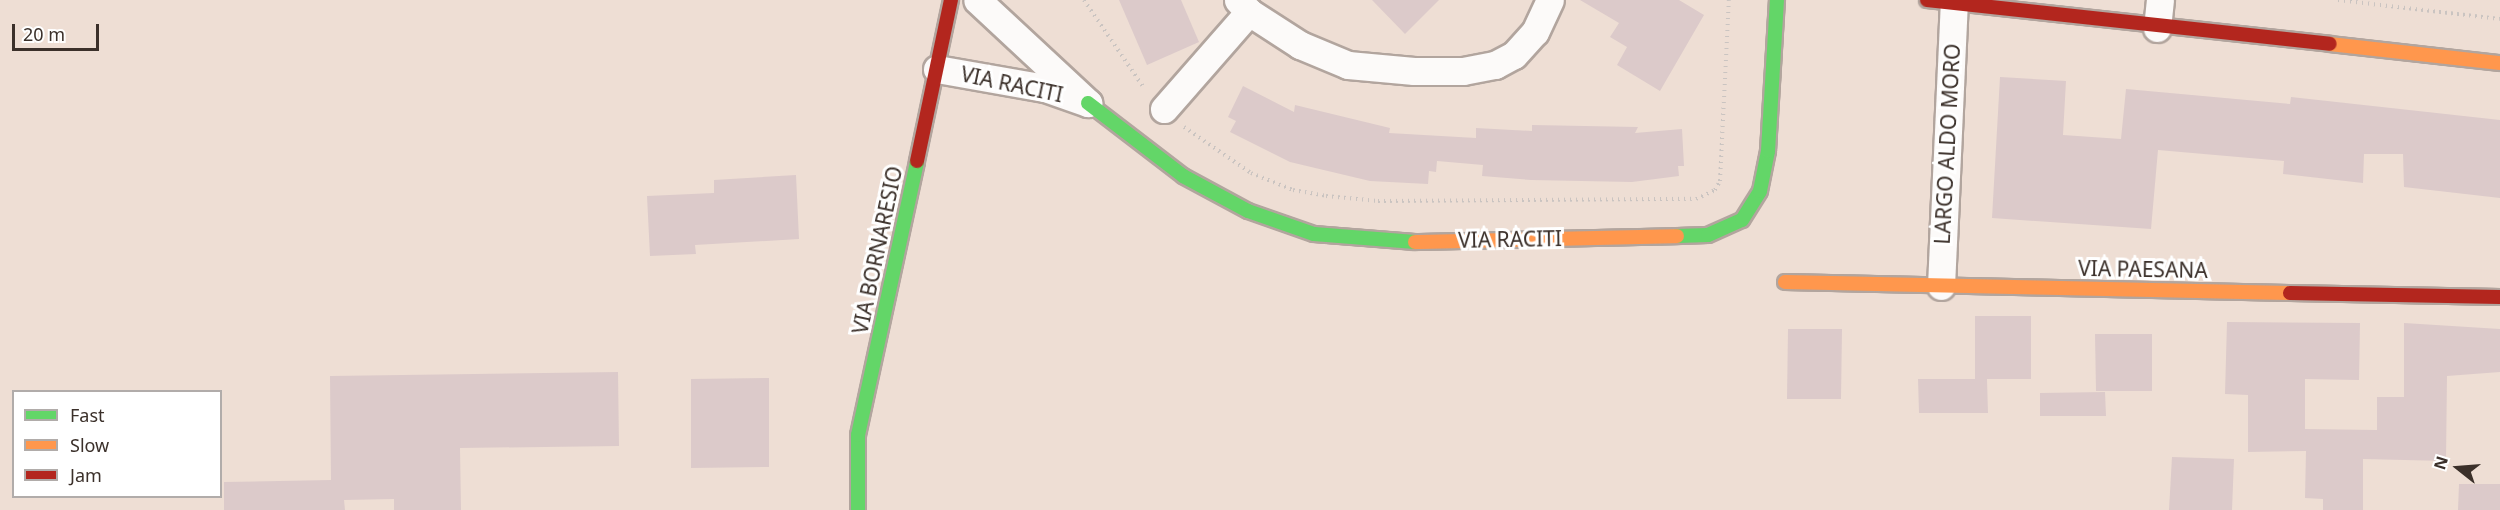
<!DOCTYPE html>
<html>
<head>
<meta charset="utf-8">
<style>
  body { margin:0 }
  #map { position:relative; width:2500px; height:510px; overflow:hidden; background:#eeded4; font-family:"Noto Sans",sans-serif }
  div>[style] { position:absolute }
  .building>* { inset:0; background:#dccaca }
  .path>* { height:4px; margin-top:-2px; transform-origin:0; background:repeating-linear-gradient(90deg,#cac4c1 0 1.5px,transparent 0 6px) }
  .roads { filter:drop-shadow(2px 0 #b2a59e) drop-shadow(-2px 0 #b2a59e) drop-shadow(0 2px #b2a59e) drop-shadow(0 -2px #b2a59e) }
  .street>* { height:27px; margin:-13.5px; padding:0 13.5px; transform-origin:13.5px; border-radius:13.5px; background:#fcfaf9 }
  .fast>* { height:14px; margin:-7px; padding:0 7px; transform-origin:7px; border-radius:7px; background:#63d668 }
  .slow>* { height:14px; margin:-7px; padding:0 7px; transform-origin:7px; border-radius:7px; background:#ff974d }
  .jam>* { height:14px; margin:-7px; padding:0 7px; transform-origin:7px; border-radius:7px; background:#b3261e }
  span { translate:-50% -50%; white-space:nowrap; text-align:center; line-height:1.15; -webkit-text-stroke:6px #fff; paint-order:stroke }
  .street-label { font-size:21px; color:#3b302a }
  .legend { position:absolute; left:12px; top:390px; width:210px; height:108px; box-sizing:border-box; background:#fff; border:2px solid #b1acaa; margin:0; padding:8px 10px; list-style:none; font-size:18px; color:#3b302a }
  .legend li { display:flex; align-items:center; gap:12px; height:30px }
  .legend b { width:30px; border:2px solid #b1acaa }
  .north { position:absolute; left:2428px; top:438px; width:60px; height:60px; -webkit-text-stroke:4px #fff; paint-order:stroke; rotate:287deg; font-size:16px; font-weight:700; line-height:24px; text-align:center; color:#3b302a }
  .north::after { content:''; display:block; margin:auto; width:21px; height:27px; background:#3b302a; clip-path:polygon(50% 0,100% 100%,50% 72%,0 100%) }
  .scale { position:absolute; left:12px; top:24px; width:87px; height:27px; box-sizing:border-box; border:3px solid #3b302a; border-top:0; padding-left:8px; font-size:18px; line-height:21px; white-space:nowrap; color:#3b302a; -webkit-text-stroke:4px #fff; paint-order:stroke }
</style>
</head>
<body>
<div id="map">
  <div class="building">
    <i style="clip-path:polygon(1119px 0,1181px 0,1199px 42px,1147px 65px)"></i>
    <i style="clip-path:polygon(1372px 0,1439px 0,1405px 34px)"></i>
    <i style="clip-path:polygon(1580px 0,1679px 0,1704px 15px,1660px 91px,1617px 65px,1627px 47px,1610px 37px,1619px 23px)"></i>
    <i style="clip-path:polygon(2000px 77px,2066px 81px,2063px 135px,2121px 139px,2126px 89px,2290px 104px,2291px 97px,2500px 120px,2500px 198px,2404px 187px,2403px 154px,2364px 154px,2363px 183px,2283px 174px,2284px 161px,2158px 150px,2151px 229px,1992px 218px)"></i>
    <i style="clip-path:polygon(1243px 86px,1294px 112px,1295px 105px,1390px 128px,1389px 133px,1476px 138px,1476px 128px,1532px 131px,1532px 125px,1638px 127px,1635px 133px,1682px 129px,1684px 166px,1678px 166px,1679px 176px,1632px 182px,1531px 180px,1482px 176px,1483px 165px,1437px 161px,1436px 172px,1429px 171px,1428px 184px,1370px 181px,1290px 162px,1230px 132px,1236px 121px,1228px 117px)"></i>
    <i style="clip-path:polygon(796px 175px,799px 239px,695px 245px,696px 254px,650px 256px,647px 196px,714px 193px,714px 180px)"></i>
    <i style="clip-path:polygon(1975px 316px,2031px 316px,2031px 379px,1987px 379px,1988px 413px,1919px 413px,1918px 379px,1975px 379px)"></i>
    <i style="clip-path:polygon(2227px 322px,2360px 323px,2359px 380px,2305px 379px,2305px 429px,2377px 430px,2377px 397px,2404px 397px,2404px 323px,2500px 329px,2500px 372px,2447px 376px,2446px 461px,2363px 459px,2363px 510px,2323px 510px,2323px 499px,2305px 498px,2306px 451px,2248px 452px,2248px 395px,2225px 394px)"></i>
    <i style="clip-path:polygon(1788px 329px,1842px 329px,1841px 399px,1787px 399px)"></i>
    <i style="clip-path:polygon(2095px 334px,2152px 334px,2152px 391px,2096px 391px)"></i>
    <i style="clip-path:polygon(618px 372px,619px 446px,460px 448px,461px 510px,394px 510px,394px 499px,344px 500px,345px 510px,224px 510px,224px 482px,331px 480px,330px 376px)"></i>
    <i style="clip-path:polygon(769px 378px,769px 467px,691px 468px,691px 379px)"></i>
    <i style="clip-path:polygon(2105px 392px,2106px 416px,2040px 416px,2040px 393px)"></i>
    <i style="clip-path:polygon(2172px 457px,2234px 459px,2232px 510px,2169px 510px)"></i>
    <i style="clip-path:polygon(2459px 484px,2500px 484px,2500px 510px,2458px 510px)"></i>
  </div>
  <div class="path">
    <i style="left:1084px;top:0;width:107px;rotate:55.7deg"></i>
    <i style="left:2338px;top:0;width:163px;rotate:6.7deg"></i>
    <i style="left:1184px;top:127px;width:81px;rotate:34.5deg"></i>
    <i style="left:1251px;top:173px;width:45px;rotate:22deg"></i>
    <i style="left:1293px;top:190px;width:34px;rotate:10deg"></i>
    <i style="left:1326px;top:196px;width:52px;rotate:5.5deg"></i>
    <i style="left:1378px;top:201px;width:318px;rotate:-0.4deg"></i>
    <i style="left:1696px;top:199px;width:21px;rotate:-25deg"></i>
    <i style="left:1715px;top:190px;width:10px;rotate:-61deg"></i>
    <i style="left:1720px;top:181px;width:181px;rotate:-87.2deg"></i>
  </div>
  <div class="roads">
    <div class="street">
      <i style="left:1238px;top:0;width:16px;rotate:47deg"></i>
      <i style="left:1249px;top:12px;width:61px;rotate:32.9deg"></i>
      <i style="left:1300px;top:45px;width:52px;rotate:22.6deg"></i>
      <i style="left:1348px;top:65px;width:66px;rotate:5.2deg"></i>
      <i style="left:1414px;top:71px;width:49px"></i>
      <i style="left:1463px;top:71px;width:33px;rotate:-11deg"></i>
      <i style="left:1495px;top:65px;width:21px;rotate:-28deg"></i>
      <i style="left:1514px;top:55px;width:31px;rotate:-48deg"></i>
      <i style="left:1535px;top:32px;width:35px;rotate:-65deg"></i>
      <i style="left:2157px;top:28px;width:28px;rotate:-84deg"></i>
      <i style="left:937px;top:69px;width:110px;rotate:10deg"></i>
      <i style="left:1045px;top:88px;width:46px;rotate:19.2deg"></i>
      <i style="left:1088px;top:103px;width:151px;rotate:-137.1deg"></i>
      <i style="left:1164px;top:109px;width:129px;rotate:-48.8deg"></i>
      <i style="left:1941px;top:286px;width:283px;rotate:-87.4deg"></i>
    </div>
    <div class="fast">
      <i style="left:1088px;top:103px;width:120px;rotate:37.5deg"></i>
      <i style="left:1183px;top:176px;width:74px;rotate:28.3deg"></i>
      <i style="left:1248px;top:211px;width:70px;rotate:19.2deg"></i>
      <i style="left:1314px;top:234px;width:101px;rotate:4.5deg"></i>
      <i style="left:1677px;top:236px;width:31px;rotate:-2deg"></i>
      <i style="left:1708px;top:235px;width:37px;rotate:-24deg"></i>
      <i style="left:1742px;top:220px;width:34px;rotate:-58deg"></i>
      <i style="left:1760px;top:191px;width:41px;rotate:-78.7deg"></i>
      <i style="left:1768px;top:151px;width:151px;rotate:-86.6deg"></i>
      <i style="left:858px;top:510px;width:75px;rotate:-90deg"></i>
      <i style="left:858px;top:435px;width:280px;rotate:-77.8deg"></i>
    </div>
    <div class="slow">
      <i style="left:2330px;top:44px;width:171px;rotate:6.4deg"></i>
      <i style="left:1415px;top:242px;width:262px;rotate:-1.3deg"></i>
      <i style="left:1785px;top:282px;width:505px;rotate:1.25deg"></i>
    </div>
    <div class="jam">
      <i style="left:1927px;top:0;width:405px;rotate:6.2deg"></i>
      <i style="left:917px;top:161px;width:165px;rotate:-78.1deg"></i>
      <i style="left:2290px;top:293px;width:210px;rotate:1.1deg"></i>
    </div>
  </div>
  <div class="street-label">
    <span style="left:1012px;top:84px;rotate:12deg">VIA RACITI</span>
    <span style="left:1947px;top:144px;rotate:-87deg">LARGO ALDO MORO</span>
    <span style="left:1510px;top:239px;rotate:-1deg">VIA RACITI</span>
    <span style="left:877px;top:250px;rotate:-78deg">VIA BORNARESIO</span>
    <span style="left:2143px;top:269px;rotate:1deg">VIA PAESANA</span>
  </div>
  <ul class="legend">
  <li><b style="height:8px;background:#63d668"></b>Fast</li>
  <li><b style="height:8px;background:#ff974d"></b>Slow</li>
  <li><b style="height:8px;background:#b3261e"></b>Jam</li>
  </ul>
  <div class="north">N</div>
  <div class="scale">20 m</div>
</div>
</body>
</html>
